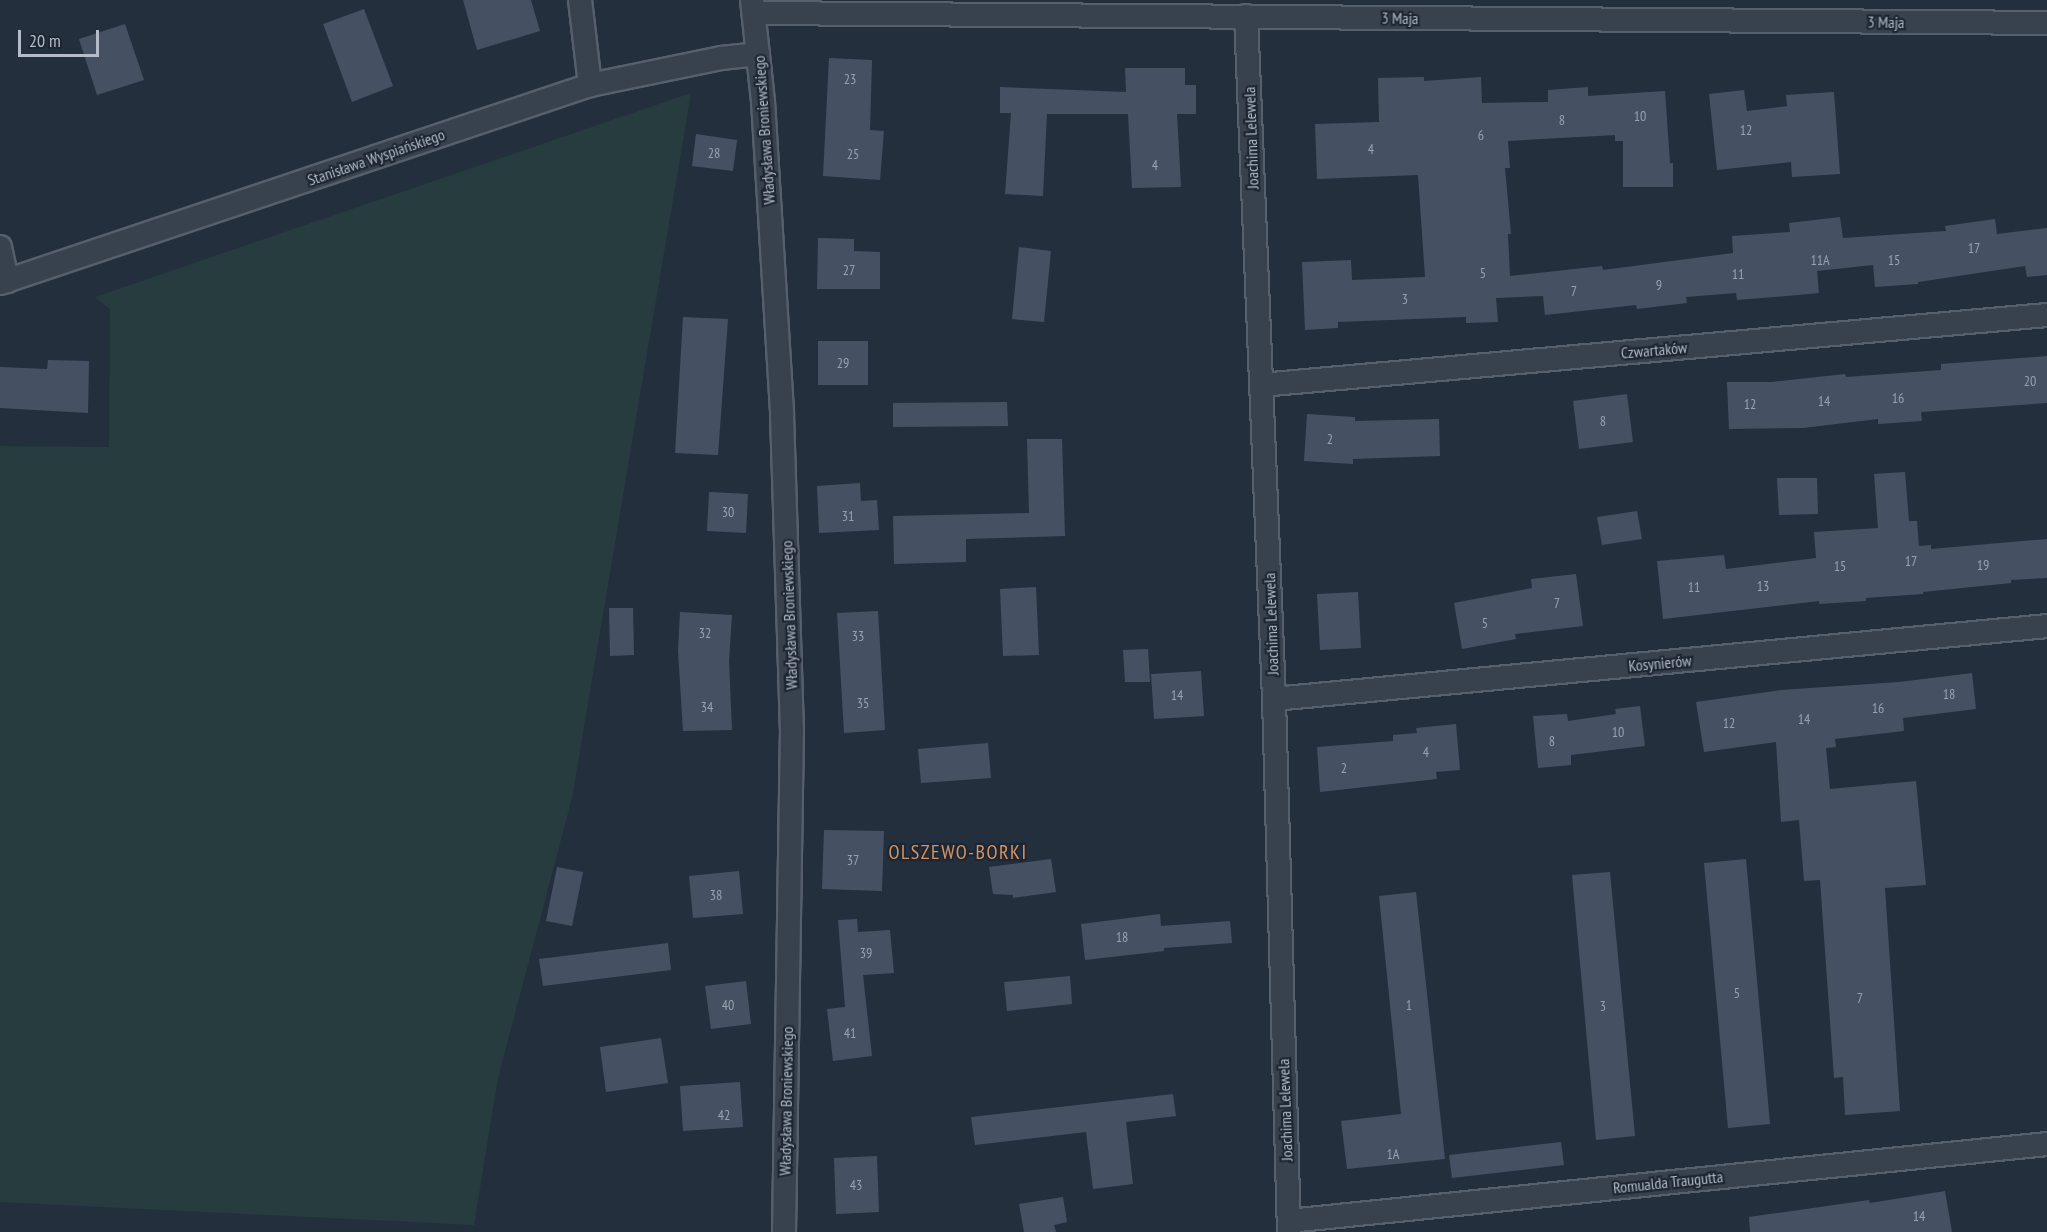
<!DOCTYPE html>
<html>
<head>
<meta charset="utf-8">
<style>
  body { margin:0 }
  #map { position:relative; width:2047px; height:1232px; overflow:hidden; background:#242f3e; font-family:"PT Sans Narrow",sans-serif }
  div>[style] { position:absolute }
  .green>* { inset:0; background:#263c3f }
  .building>* { inset:0; background:#455162 }
  .roads { filter:drop-shadow(2px 0 #565f6c) drop-shadow(-2px 0 #565f6c) drop-shadow(0 2px #565f6c) drop-shadow(0 -2px #565f6c) }
  .minor>* { height:22px; margin:-11px; padding:0 11px; transform-origin:11px; border-radius:11px; background:#38414e }
  span { translate:-50% -50%; white-space:nowrap; text-align:center; line-height:1.15; -webkit-text-stroke:4.5px #1d2633; paint-order:stroke }
  .number-label { font-size:14px; color:#98a1af }
  .number-label span { -webkit-text-stroke-width:0 }
  .street-label { font-size:16px; color:#b4bcc9 }
  .quarter-label { font-size:20px; color:#d59563; letter-spacing:1.5px }
  .scale { position:absolute; left:18px; top:30px; width:81px; height:27px; box-sizing:border-box; border:3px solid #b4bcc9; border-top:0; padding-left:8px; font-size:18px; line-height:21px; white-space:nowrap; color:#b4bcc9; -webkit-text-stroke:4px #1d2633; paint-order:stroke }
</style>
</head>
<body>
<div id="map">
  <div class="green">
    <i style="clip-path:polygon(691px 93px,572px 798px,498px 1078px,474px 1225px,0 1202px,0 446px,109px 447px,110px 309px,95px 297px)"></i>
  </div>
  <div class="building">
    <i style="clip-path:polygon(463px 0,531px 0,540px 31px,477px 50px)"></i>
    <i style="clip-path:polygon(364px 9px,393px 86px,352px 102px,323px 24px)"></i>
    <i style="clip-path:polygon(125px 24px,144px 80px,97px 95px,79px 39px)"></i>
    <i style="clip-path:polygon(829px 58px,872px 60px,870px 130px,884px 131px,880px 180px,823px 176px)"></i>
    <i style="clip-path:polygon(1125px 68px,1185px 68px,1185px 85px,1196px 85px,1196px 114px,1177px 114px,1181px 187px,1132px 188px,1128px 114px,1047px 114px,1043px 196px,1005px 194px,1011px 113px,1000px 113px,1000px 87px,1126px 92px)"></i>
    <i style="clip-path:polygon(1424px 77px,1424px 81px,1481px 77px,1482px 103px,1548px 102px,1548px 90px,1588px 87px,1588px 96px,1665px 91px,1670px 163px,1673px 163px,1673px 187px,1623px 187px,1623px 141px,1615px 141px,1615px 135px,1508px 141px,1510px 168px,1505px 168px,1511px 234px,1508px 234px,1510px 276px,1602px 266px,1603px 270px,1733px 253px,1732px 236px,1790px 232px,1789px 223px,1840px 217px,1843px 238px,1946px 231px,1945px 226px,1995px 219px,1997px 234px,2047px 228px,2047px 275px,2027px 277px,2025px 266px,1918px 282px,1918px 284px,1875px 287px,1873px 265px,1817px 271px,1819px 293px,1798px 295px,1737px 300px,1736px 293px,1686px 297px,1687px 303px,1637px 309px,1636px 305px,1545px 315px,1543px 296px,1496px 298px,1498px 322px,1466px 323px,1466px 317px,1338px 322px,1338px 328px,1305px 330px,1302px 262px,1351px 260px,1352px 280px,1425px 277px,1418px 175px,1317px 179px,1315px 124px,1379px 122px,1378px 78px)"></i>
    <i style="clip-path:polygon(1744px 90px,1747px 111px,1787px 106px,1786px 95px,1834px 92px,1840px 174px,1792px 177px,1791px 162px,1717px 170px,1709px 94px)"></i>
    <i style="clip-path:polygon(696px 134px,737px 140px,733px 171px,692px 166px)"></i>
    <i style="clip-path:polygon(818px 238px,854px 239px,854px 251px,880px 252px,880px 289px,817px 289px)"></i>
    <i style="clip-path:polygon(1019px 247px,1051px 251px,1044px 322px,1012px 319px)"></i>
    <i style="clip-path:polygon(683px 317px,728px 319px,718px 455px,675px 453px)"></i>
    <i style="clip-path:polygon(818px 341px,868px 341px,868px 385px,818px 385px)"></i>
    <i style="clip-path:polygon(2047px 356px,2047px 403px,1921px 412px,1922px 421px,1878px 424px,1878px 419px,1803px 428px,1729px 429px,1727px 382px,1772px 382px,1845px 374px,1846px 377px,1941px 370px,1941px 364px)"></i>
    <i style="clip-path:polygon(48px 360px,89px 361px,88px 413px,0 408px,0 367px,47px 369px)"></i>
    <i style="clip-path:polygon(1627px 394px,1633px 442px,1579px 449px,1573px 401px)"></i>
    <i style="clip-path:polygon(1007px 402px,1008px 426px,893px 427px,893px 403px)"></i>
    <i style="clip-path:polygon(1307px 414px,1355px 417px,1355px 421px,1439px 419px,1440px 456px,1353px 459px,1353px 464px,1304px 461px)"></i>
    <i style="clip-path:polygon(1027px 439px,1062px 439px,1065px 536px,966px 539px,966px 562px,894px 564px,893px 516px,1029px 513px)"></i>
    <i style="clip-path:polygon(1905px 472px,1909px 521px,1917px 521px,1919px 546px,1931px 545px,1931px 549px,2047px 539px,2047px 578px,2011px 580px,2011px 583px,1923px 592px,1923px 594px,1866px 598px,1866px 601px,1819px 604px,1819px 601px,1663px 619px,1657px 561px,1724px 555px,1726px 569px,1816px 558px,1814px 532px,1878px 528px,1874px 474px)"></i>
    <i style="clip-path:polygon(1777px 478px,1817px 478px,1818px 514px,1779px 515px)"></i>
    <i style="clip-path:polygon(860px 483px,861px 501px,877px 500px,879px 530px,819px 533px,817px 486px)"></i>
    <i style="clip-path:polygon(709px 492px,748px 494px,746px 533px,707px 531px)"></i>
    <i style="clip-path:polygon(1637px 511px,1642px 539px,1602px 545px,1597px 517px)"></i>
    <i style="clip-path:polygon(1576px 574px,1583px 626px,1515px 634px,1516px 639px,1462px 649px,1454px 603px,1532px 588px,1531px 579px)"></i>
    <i style="clip-path:polygon(1036px 587px,1039px 655px,1003px 656px,1000px 589px)"></i>
    <i style="clip-path:polygon(1358px 592px,1361px 648px,1320px 650px,1317px 594px)"></i>
    <i style="clip-path:polygon(609px 608px,633px 608px,634px 655px,610px 656px)"></i>
    <i style="clip-path:polygon(878px 611px,885px 730px,844px 733px,837px 613px)"></i>
    <i style="clip-path:polygon(680px 612px,732px 615px,729px 661px,732px 730px,683px 731px,678px 651px)"></i>
    <i style="clip-path:polygon(1148px 649px,1150px 682px,1125px 682px,1123px 650px)"></i>
    <i style="clip-path:polygon(1201px 671px,1204px 716px,1154px 719px,1151px 674px)"></i>
    <i style="clip-path:polygon(1972px 673px,1976px 709px,1903px 718px,1904px 731px,1835px 739px,1836px 747px,1826px 748px,1830px 789px,1916px 781px,1926px 885px,1885px 888px,1900px 1111px,1845px 1115px,1843px 1077px,1834px 1078px,1820px 880px,1804px 881px,1799px 820px,1781px 822px,1776px 742px,1704px 752px,1696px 702px,1781px 690px,1899px 682px)"></i>
    <i style="clip-path:polygon(1640px 706px,1645px 746px,1571px 755px,1571px 765px,1538px 768px,1533px 716px,1567px 714px,1568px 721px,1616px 714px,1615px 709px)"></i>
    <i style="clip-path:polygon(1456px 724px,1460px 770px,1436px 772px,1437px 779px,1320px 792px,1317px 747px,1393px 741px,1393px 735px,1417px 733px,1416px 728px)"></i>
    <i style="clip-path:polygon(988px 743px,991px 778px,921px 783px,918px 749px)"></i>
    <i style="clip-path:polygon(824px 830px,884px 831px,882px 891px,822px 889px)"></i>
    <i style="clip-path:polygon(1051px 859px,1056px 892px,1013px 898px,1013px 895px,993px 894px,989px 867px)"></i>
    <i style="clip-path:polygon(1746px 859px,1770px 1124px,1728px 1128px,1704px 863px)"></i>
    <i style="clip-path:polygon(557px 867px,583px 872px,572px 926px,546px 921px)"></i>
    <i style="clip-path:polygon(739px 871px,743px 914px,693px 918px,689px 876px)"></i>
    <i style="clip-path:polygon(1610px 872px,1635px 1136px,1596px 1140px,1572px 875px)"></i>
    <i style="clip-path:polygon(1416px 892px,1445px 1159px,1347px 1169px,1341px 1121px,1401px 1114px,1379px 896px)"></i>
    <i style="clip-path:polygon(1160px 914px,1161px 926px,1230px 921px,1232px 943px,1164px 948px,1164px 951px,1085px 960px,1081px 924px)"></i>
    <i style="clip-path:polygon(857px 919px,858px 932px,890px 930px,894px 973px,863px 975px,872px 1056px,833px 1061px,827px 1009px,845px 1007px,838px 920px)"></i>
    <i style="clip-path:polygon(668px 943px,671px 970px,543px 986px,539px 959px)"></i>
    <i style="clip-path:polygon(1070px 976px,1072px 1004px,1007px 1011px,1004px 982px)"></i>
    <i style="clip-path:polygon(746px 981px,751px 1024px,711px 1029px,705px 986px)"></i>
    <i style="clip-path:polygon(661px 1038px,668px 1083px,606px 1092px,600px 1047px)"></i>
    <i style="clip-path:polygon(740px 1082px,743px 1127px,683px 1131px,680px 1086px)"></i>
    <i style="clip-path:polygon(1173px 1094px,1176px 1116px,1126px 1122px,1133px 1184px,1093px 1189px,1086px 1132px,975px 1145px,971px 1117px)"></i>
    <i style="clip-path:polygon(1561px 1142px,1564px 1165px,1452px 1178px,1449px 1155px)"></i>
    <i style="clip-path:polygon(877px 1156px,879px 1212px,836px 1214px,834px 1158px)"></i>
    <i style="clip-path:polygon(1945px 1191px,1952px 1232px,1750px 1232px,1749px 1217px,1869px 1200px,1870px 1203px)"></i>
    <i style="clip-path:polygon(1063px 1197px,1067px 1222px,1054px 1225px,1056px 1232px,1024px 1232px,1019px 1204px)"></i>
  </div>
  <div class="roads">
    <div class="minor">
      <i style="left:580px;top:0;width:86px;rotate:83.3deg"></i>
      <i style="left:752px;top:0;width:102px;rotate:83.8deg"></i>
      <i style="left:763px;top:101px;width:314px;rotate:86.5deg"></i>
      <i style="left:782px;top:414px;width:315px;rotate:88.2deg"></i>
      <i style="left:792px;top:729px;width:503px;rotate:90.91deg"></i>
      <i style="left:754px;top:13px;width:1293px;rotate:0.44deg"></i>
      <i style="left:1246px;top:16px;width:684px;rotate:87.65deg"></i>
      <i style="left:1274px;top:699px;width:533px;rotate:88.39deg"></i>
      <i style="left:0;top:247px;width:35px;rotate:78deg"></i>
      <i style="left:0;top:283px;width:622px;rotate:-18.55deg"></i>
      <i style="left:590px;top:85px;width:134px;rotate:-11.6deg"></i>
      <i style="left:721px;top:58px;width:37px;rotate:-6deg"></i>
      <i style="left:1261px;top:385px;width:789px;rotate:-5.09deg"></i>
      <i style="left:1274px;top:699px;width:776px;rotate:-5.39deg"></i>
      <i style="left:1289px;top:1221px;width:762px;rotate:-5.8deg"></i>
    </div>
  </div>
  <div class="number-label">
    <span style="left:850px;top:79px">23</span>
    <span style="left:1640px;top:116px">10</span>
    <span style="left:1562px;top:120px">8</span>
    <span style="left:1746px;top:130px">12</span>
    <span style="left:1481px;top:135px">6</span>
    <span style="left:1371px;top:149px">4</span>
    <span style="left:714px;top:153px">28</span>
    <span style="left:853px;top:154px">25</span>
    <span style="left:1155px;top:165px">4</span>
    <span style="left:1974px;top:248px">17</span>
    <span style="left:1820px;top:260px">11A</span>
    <span style="left:1894px;top:260px">15</span>
    <span style="left:849px;top:270px">27</span>
    <span style="left:1483px;top:273px">5</span>
    <span style="left:1738px;top:274px">11</span>
    <span style="left:1659px;top:285px">9</span>
    <span style="left:1574px;top:291px">7</span>
    <span style="left:1405px;top:299px">3</span>
    <span style="left:843px;top:363px">29</span>
    <span style="left:2030px;top:381px">20</span>
    <span style="left:1898px;top:398px">16</span>
    <span style="left:1824px;top:401px">14</span>
    <span style="left:1750px;top:404px">12</span>
    <span style="left:1603px;top:421px">8</span>
    <span style="left:1330px;top:439px">2</span>
    <span style="left:728px;top:512px">30</span>
    <span style="left:848px;top:516px">31</span>
    <span style="left:1911px;top:561px">17</span>
    <span style="left:1983px;top:565px">19</span>
    <span style="left:1840px;top:566px">15</span>
    <span style="left:1763px;top:586px">13</span>
    <span style="left:1694px;top:587px">11</span>
    <span style="left:1557px;top:603px">7</span>
    <span style="left:1485px;top:623px">5</span>
    <span style="left:705px;top:633px">32</span>
    <span style="left:858px;top:636px">33</span>
    <span style="left:1949px;top:694px">18</span>
    <span style="left:1177px;top:695px">14</span>
    <span style="left:863px;top:703px">35</span>
    <span style="left:707px;top:707px">34</span>
    <span style="left:1878px;top:708px">16</span>
    <span style="left:1804px;top:719px">14</span>
    <span style="left:1729px;top:723px">12</span>
    <span style="left:1618px;top:732px">10</span>
    <span style="left:1552px;top:741px">8</span>
    <span style="left:1426px;top:752px">4</span>
    <span style="left:1344px;top:768px">2</span>
    <span style="left:853px;top:860px">37</span>
    <span style="left:716px;top:895px">38</span>
    <span style="left:1122px;top:937px">18</span>
    <span style="left:866px;top:953px">39</span>
    <span style="left:1737px;top:993px">5</span>
    <span style="left:1860px;top:998px">7</span>
    <span style="left:728px;top:1005px">40</span>
    <span style="left:1409px;top:1005px">1</span>
    <span style="left:1603px;top:1006px">3</span>
    <span style="left:850px;top:1033px">41</span>
    <span style="left:724px;top:1115px">42</span>
    <span style="left:1393px;top:1154px">1A</span>
    <span style="left:856px;top:1185px">43</span>
    <span style="left:1919px;top:1216px">14</span>
  </div>
  <div class="street-label">
    <span style="left:1400px;top:18px;rotate:1deg">3 Maja</span>
    <span style="left:1886px;top:22px;rotate:1deg">3 Maja</span>
    <span style="left:764px;top:130px;rotate:-94deg">Władysława Broniewskiego</span>
    <span style="left:1251px;top:138px;rotate:-92deg">Joachima Lelewela</span>
    <span style="left:376px;top:157px;rotate:-19deg">Stanisława Wyspiańskiego</span>
    <span style="left:1654px;top:350px;rotate:-5deg">Czwartaków</span>
    <span style="left:789px;top:615px;rotate:-92deg">Władysława Broniewskiego</span>
    <span style="left:1271px;top:624px;rotate:-92deg">Joachima Lelewela</span>
    <span style="left:1660px;top:663px;rotate:-5deg">Kosynierów</span>
    <span style="left:786px;top:1101px;rotate:-89deg">Władysława Broniewskiego</span>
    <span style="left:1285px;top:1110px;rotate:-92deg">Joachima Lelewela</span>
    <span style="left:1668px;top:1182px;rotate:-6deg">Romualda Traugutta</span>
  </div>
  <div class="quarter-label">
    <span style="left:958px;top:852px">OLSZEWO-BORKI</span>
  </div>
  <div class="scale">20 m</div>
</div>
</body>
</html>
